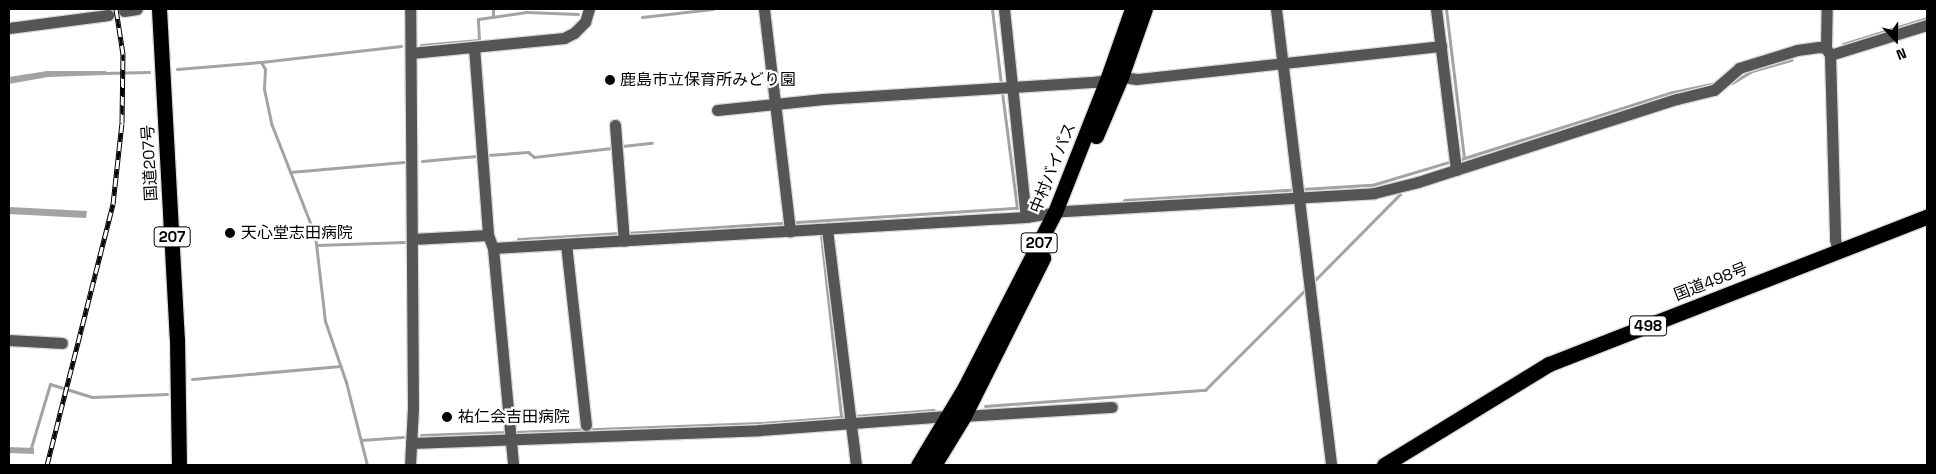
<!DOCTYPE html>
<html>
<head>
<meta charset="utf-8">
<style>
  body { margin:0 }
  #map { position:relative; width:1936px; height:474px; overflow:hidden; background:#fff; font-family:"Space Grotesk","Noto Sans JP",sans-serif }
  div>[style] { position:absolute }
  .water>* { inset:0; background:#a3a3a3 }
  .stream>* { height:3px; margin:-1.5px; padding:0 1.5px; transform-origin:1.5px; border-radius:1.5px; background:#a3a3a3 }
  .roads { filter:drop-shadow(1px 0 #dbdbdb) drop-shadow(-1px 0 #dbdbdb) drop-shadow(0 1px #dbdbdb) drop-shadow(0 -1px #dbdbdb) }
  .minor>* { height:11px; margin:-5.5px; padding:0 5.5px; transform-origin:5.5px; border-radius:5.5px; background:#555 }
  .highway>* { height:15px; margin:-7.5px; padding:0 7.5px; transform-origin:7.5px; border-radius:7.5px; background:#000 }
  .rail>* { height:5px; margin-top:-2.5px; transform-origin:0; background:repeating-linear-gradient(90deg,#fff 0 9px,#000 0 18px); box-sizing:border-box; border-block:1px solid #000 }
  .dots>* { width:14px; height:14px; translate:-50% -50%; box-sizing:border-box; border:2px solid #fff; border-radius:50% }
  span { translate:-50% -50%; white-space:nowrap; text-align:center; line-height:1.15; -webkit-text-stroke:4.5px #fff; paint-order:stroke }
  .shield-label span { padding:1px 4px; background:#fff; border:1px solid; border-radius:4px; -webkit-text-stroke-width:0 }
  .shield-label { font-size:15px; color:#000; font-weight:700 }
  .poi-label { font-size:16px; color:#000 }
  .left { translate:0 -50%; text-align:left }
  .street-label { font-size:16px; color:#000 }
  .frame { position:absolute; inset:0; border:10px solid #000; pointer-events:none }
  .north { position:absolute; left:1871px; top:15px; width:50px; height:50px; -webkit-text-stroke:4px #fff; paint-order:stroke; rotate:159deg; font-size:14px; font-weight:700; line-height:20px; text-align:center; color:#000 }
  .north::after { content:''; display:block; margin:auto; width:18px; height:22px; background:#000; clip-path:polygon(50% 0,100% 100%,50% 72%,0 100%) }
</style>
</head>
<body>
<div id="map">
  <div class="water">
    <i style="clip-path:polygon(47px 71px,106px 71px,106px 75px,48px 77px,9px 84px,9px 77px)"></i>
    <i style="clip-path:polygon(9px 207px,87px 211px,86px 218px,9px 214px)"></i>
    <i style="clip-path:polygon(9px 447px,34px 448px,34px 454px,9px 453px)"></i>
  </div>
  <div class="stream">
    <i style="left:992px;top:9px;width:77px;rotate:83.2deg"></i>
    <i style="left:1446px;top:9px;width:150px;rotate:83.1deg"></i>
    <i style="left:493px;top:17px;width:8px;rotate:-90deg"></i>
    <i style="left:642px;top:17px;width:71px;rotate:-6.4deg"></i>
    <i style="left:1843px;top:44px;width:88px;rotate:-17.2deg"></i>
    <i style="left:421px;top:45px;width:58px;rotate:-4.9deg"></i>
    <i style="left:479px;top:40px;width:21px;rotate:-93deg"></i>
    <i style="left:478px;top:19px;width:49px;rotate:-8.3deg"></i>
    <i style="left:526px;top:12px;width:52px;rotate:2.2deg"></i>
    <i style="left:261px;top:62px;width:8px;rotate:60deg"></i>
    <i style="left:265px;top:69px;width:20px;rotate:93deg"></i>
    <i style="left:264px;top:89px;width:35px;rotate:78deg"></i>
    <i style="left:271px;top:123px;width:120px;rotate:68.6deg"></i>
    <i style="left:315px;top:235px;width:87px;rotate:83.4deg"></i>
    <i style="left:325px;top:321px;width:65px;rotate:71deg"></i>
    <i style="left:346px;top:382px;width:86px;rotate:75.8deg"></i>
    <i style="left:177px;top:69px;width:84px;rotate:-4.8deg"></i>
    <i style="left:261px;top:62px;width:141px;rotate:-6.5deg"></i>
    <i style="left:104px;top:73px;width:45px;rotate:-1.3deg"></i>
    <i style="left:1732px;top:83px;width:23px;rotate:-31deg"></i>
    <i style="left:1752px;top:71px;width:41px;rotate:-15.8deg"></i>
    <i style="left:622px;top:146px;width:30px;rotate:-6deg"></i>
    <i style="left:488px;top:155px;width:40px;rotate:-4.3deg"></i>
    <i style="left:528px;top:152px;width:8px;rotate:40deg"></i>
    <i style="left:534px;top:157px;width:78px;rotate:-6.7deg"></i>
    <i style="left:1458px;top:160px;width:225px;rotate:-17.6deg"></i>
    <i style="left:1673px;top:92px;width:40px;rotate:-12deg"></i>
    <i style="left:422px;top:161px;width:54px;rotate:-5.3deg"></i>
    <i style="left:290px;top:172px;width:114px;rotate:-5deg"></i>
    <i style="left:1124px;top:200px;width:248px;rotate:-3.5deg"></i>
    <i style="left:1372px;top:185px;width:84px;rotate:-16.7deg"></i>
    <i style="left:626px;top:233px;width:392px;rotate:-3.7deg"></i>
    <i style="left:1017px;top:208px;width:117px;rotate:-97.4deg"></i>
    <i style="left:821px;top:235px;width:183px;rotate:83.7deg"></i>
    <i style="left:518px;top:239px;width:102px;rotate:-3.4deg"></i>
    <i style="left:317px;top:245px;width:88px;rotate:-2deg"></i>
    <i style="left:1312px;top:283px;width:125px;rotate:-45.3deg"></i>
    <i style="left:192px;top:379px;width:149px;rotate:-5deg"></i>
    <i style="left:985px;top:406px;width:221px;rotate:-4.2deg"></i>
    <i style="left:1205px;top:390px;width:143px;rotate:-45deg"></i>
    <i style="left:513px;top:432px;width:247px;rotate:-2.1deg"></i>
    <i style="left:760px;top:423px;width:174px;rotate:-4.3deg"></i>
    <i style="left:421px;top:435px;width:85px;rotate:-2deg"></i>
    <i style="left:361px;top:440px;width:42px;rotate:-4.1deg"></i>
    <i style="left:30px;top:451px;width:70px;rotate:-73.4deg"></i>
    <i style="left:50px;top:384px;width:44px;rotate:17.2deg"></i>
    <i style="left:92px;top:397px;width:75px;rotate:-2.3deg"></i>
  </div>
  <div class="roads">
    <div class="minor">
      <i style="left:764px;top:9px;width:224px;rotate:83.3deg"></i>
      <i style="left:1004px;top:9px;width:209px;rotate:84deg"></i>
      <i style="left:1276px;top:9px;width:459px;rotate:83.1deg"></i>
      <i style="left:1436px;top:9px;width:162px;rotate:82.9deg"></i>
      <i style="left:124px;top:11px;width:13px;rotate:-9deg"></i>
      <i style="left:9px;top:28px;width:100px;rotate:-7.5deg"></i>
      <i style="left:474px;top:47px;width:189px;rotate:85.7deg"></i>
      <i style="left:1826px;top:48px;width:39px;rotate:-89deg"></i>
      <i style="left:411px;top:53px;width:154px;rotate:-5.6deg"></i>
      <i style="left:564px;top:38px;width:11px;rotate:-27deg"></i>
      <i style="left:574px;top:33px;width:16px;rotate:-45deg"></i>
      <i style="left:585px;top:22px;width:14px;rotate:-73deg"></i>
      <i style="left:1830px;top:55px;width:102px;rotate:-17.2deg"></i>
      <i style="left:717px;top:110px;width:107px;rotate:-5.9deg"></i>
      <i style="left:823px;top:99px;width:273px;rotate:-3.6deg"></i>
      <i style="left:1095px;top:82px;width:26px;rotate:-11deg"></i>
      <i style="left:1121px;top:77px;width:16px;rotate:7deg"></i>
      <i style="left:1137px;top:79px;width:306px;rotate:-6.2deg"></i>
      <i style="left:615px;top:125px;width:116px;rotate:85.6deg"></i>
      <i style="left:827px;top:229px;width:238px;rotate:83deg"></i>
      <i style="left:412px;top:239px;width:76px;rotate:-3deg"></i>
      <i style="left:488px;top:235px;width:14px;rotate:69deg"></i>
      <i style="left:493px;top:248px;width:218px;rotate:84.7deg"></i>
      <i style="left:566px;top:244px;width:182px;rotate:83.7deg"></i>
      <i style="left:493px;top:248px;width:534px;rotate:-3.33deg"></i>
      <i style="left:1026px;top:217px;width:39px;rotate:-9deg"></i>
      <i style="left:1065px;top:211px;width:310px;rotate:-3.3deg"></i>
      <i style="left:1374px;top:193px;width:45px;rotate:-14deg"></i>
      <i style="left:1418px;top:182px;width:272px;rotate:-17.8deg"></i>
      <i style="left:1677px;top:99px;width:38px;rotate:-14deg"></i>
      <i style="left:1714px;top:90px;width:33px;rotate:-41deg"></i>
      <i style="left:1739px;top:68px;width:61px;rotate:-17.2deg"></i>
      <i style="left:1797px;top:50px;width:22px;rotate:-8deg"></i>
      <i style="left:1819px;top:47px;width:7px;rotate:8deg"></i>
      <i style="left:1826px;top:48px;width:8px;rotate:60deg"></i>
      <i style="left:1830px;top:55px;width:184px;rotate:88.4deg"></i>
      <i style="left:1835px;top:239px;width:13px;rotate:77deg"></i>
      <i style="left:9px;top:340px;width:53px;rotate:3.2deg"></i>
      <i style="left:964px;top:416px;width:148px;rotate:-3.5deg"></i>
      <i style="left:411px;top:443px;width:349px;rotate:-2.1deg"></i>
      <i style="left:760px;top:430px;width:188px;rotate:-4.3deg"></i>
      <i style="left:410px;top:465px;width:57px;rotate:-87deg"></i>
      <i style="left:413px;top:408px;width:399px;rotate:-90.4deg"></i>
    </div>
    <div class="highway">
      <i style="left:159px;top:9px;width:330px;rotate:86.9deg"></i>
      <i style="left:177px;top:339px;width:126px;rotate:89.1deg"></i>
      <i style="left:1096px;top:136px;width:64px;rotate:-67deg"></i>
      <i style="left:1121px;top:77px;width:72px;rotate:-70.6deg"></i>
      <i style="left:918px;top:465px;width:91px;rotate:-58.9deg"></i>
      <i style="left:965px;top:387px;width:197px;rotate:-62.8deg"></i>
      <i style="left:1055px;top:212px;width:142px;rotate:-68.5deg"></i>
      <i style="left:1107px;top:80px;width:75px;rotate:-70.6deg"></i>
      <i style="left:934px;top:465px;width:57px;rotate:-58.5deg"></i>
      <i style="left:964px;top:416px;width:177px;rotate:-63.4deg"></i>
      <i style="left:1384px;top:465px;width:193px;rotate:-31.5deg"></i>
      <i style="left:1549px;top:364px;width:406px;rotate:-21.3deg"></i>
    </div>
  </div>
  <div class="rail">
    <i style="left:47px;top:465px;width:269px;rotate:-75.8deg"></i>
    <i style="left:113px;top:204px;width:81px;rotate:-83.7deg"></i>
    <i style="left:122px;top:123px;width:69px;rotate:-89.2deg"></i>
    <i style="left:123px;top:54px;width:46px;rotate:-98.8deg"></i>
  </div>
  <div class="dots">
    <i style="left:610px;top:80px;background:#000"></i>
    <i style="left:230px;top:233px;background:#000"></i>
    <i style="left:447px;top:417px;background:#000"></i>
  </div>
  <div class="shield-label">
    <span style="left:172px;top:237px">207</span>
    <span style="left:1039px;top:243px">207</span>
    <span style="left:1648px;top:326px">498</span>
  </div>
  <div class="poi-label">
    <span class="left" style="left:620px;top:80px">鹿島市立保育所みどり園</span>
    <span class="left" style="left:241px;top:233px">天心堂志田病院</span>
    <span class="left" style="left:458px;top:417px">祐仁会吉田病院</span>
  </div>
  <div class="street-label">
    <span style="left:150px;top:163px;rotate:-93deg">国道207号</span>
    <span style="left:1053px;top:168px;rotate:-68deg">中村バイパス</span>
    <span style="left:1711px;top:282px;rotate:-21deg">国道498号</span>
  </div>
  <div class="frame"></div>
  <div class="north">N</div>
</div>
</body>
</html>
